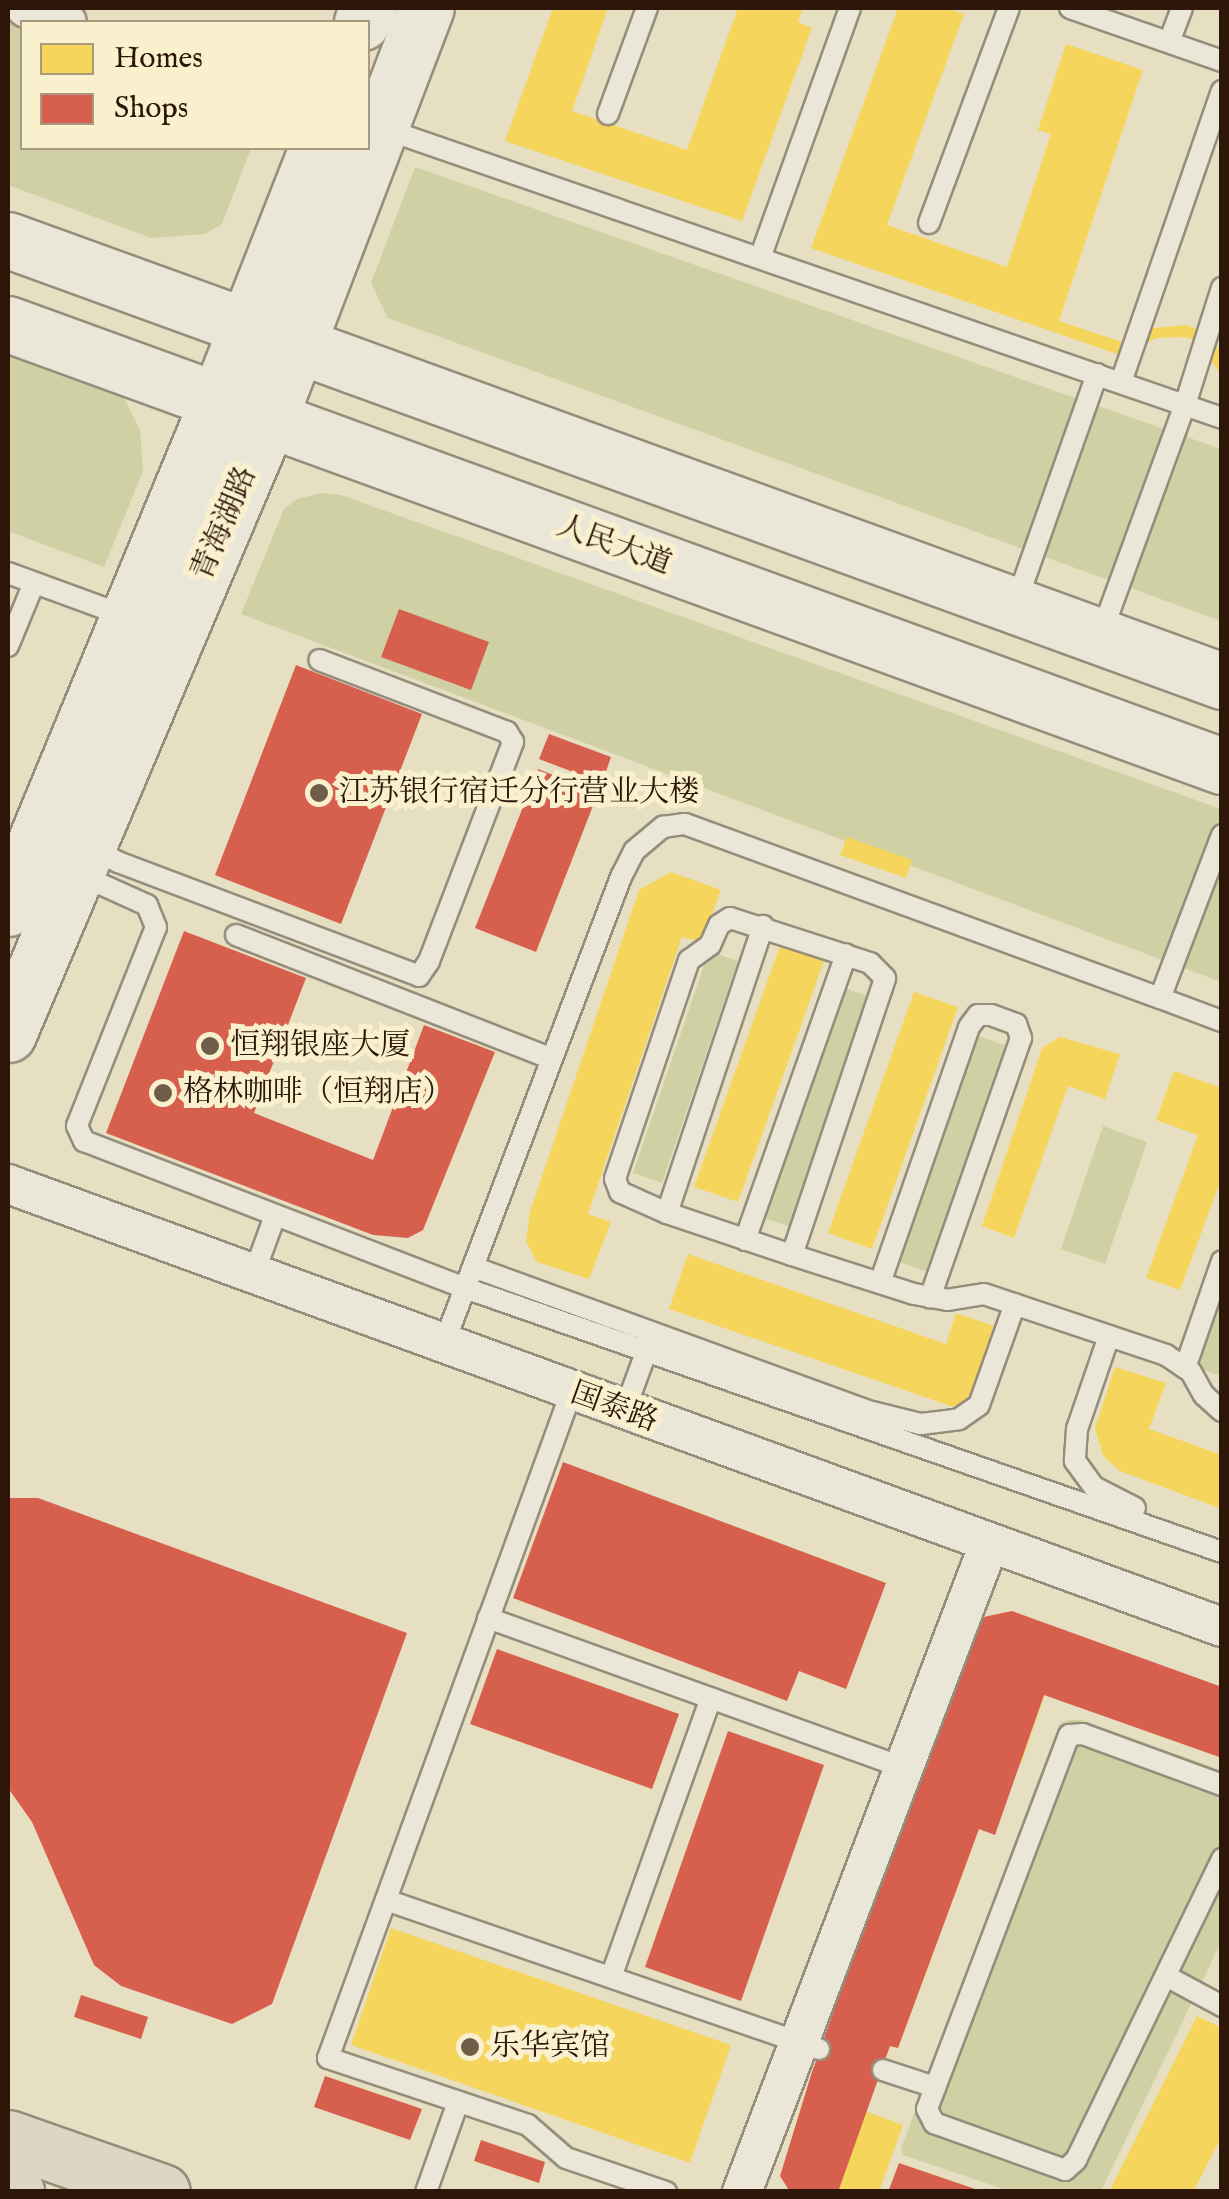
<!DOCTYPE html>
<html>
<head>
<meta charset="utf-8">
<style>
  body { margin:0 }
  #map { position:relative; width:1229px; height:2199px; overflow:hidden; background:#e7dfc2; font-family:"IM FELL English","Noto Serif SC",serif }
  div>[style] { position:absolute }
  .green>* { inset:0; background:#cfd1a4 }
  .homes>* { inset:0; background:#f6d55c }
  .shops>* { inset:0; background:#d6604d }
  .roads { filter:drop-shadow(2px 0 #958d7c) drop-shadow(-2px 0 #958d7c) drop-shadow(0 2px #958d7c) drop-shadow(0 -2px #958d7c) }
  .service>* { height:20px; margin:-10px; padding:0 10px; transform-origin:10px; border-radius:10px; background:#eae7d8 }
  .minor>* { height:38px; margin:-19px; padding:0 19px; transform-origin:19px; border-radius:19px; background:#eae7d8 }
  .secondary>* { height:55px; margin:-27.5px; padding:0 27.5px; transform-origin:27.5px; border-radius:27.5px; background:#eae7d8 }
  .primary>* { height:55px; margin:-27.5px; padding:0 27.5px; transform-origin:27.5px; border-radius:27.5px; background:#ded6c3 }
  .dots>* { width:28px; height:28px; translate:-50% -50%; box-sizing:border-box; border:5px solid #f9f0ce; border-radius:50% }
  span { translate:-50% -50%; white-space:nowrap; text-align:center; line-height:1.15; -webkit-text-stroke:10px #f9f0ce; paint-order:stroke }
  .street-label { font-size:30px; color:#2e1709 }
  .poi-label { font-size:30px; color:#2e1709 }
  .left { translate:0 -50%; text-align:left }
  .frame { position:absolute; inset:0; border:10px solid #2e1709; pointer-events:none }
  .legend { position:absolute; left:20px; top:20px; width:350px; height:130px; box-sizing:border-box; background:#f9f0ce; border:2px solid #a8997f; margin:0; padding:12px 18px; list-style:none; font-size:30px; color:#2e1709 }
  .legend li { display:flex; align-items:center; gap:20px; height:50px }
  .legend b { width:50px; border:2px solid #a8997f }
</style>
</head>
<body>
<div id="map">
  <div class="green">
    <i style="clip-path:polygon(8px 22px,22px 28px,22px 148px,251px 148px,222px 224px,205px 234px,151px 238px,8px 185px)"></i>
    <i style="clip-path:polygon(415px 167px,1221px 449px,1221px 621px,388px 318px,371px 283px)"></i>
    <i style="clip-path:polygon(8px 350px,84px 377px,124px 398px,140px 430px,143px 471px,104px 567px,8px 531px)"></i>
    <i style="clip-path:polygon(322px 493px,341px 495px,1221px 809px,1221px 982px,241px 614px,284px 509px,297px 499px)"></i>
    <i style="clip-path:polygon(709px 951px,738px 961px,662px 1183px,633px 1173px)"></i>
    <i style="clip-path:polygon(842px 987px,870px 997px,790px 1227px,762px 1217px)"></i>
    <i style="clip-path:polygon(975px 1035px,1007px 1046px,928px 1272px,896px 1261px)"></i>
    <i style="clip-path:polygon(1103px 1126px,1147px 1142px,1105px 1264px,1061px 1249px)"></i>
    <i style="clip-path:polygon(1221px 1297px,1221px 1376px,1197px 1368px)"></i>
    <i style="clip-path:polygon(1070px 1720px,1082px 1720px,1221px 1770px,1221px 1942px,1101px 2191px,1009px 2191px,903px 2155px,901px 2149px,1055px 1735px,1060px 1723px)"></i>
  </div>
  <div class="homes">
    <i style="clip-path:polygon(553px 8px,608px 8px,572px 111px,687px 150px,738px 8px,803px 8px,798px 22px,812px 28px,742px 221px,505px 141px)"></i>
    <i style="clip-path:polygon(898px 8px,947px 8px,964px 14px,887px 225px,1007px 267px,1051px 134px,1038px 130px,1066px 44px,1143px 70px,1059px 321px,1122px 342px,1143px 329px,1186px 325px,1202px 331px,1222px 352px,1222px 377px,1200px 343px,1186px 337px,1157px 338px,1120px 355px,811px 248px)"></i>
    <i style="clip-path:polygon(847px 837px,912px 860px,906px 878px,840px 855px)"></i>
    <i style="clip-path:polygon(671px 872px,721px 890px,702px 942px,682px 937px,588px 1214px,611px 1222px,589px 1279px,537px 1262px,526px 1241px,530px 1212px,639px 890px)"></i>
    <i style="clip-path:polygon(780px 946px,824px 961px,738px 1202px,694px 1187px)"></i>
    <i style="clip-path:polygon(914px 992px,958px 1007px,872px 1249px,828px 1233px)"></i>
    <i style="clip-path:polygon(1060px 1037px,1120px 1054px,1105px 1099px,1068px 1086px,1014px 1238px,982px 1226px,1042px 1048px)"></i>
    <i style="clip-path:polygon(1174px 1071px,1222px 1088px,1222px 1177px,1180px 1290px,1146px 1278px,1198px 1135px,1156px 1120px)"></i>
    <i style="clip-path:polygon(688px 1254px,946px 1344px,956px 1313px,994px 1326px,965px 1411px,669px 1309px)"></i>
    <i style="clip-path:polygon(1115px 1367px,1166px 1383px,1149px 1429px,1222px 1455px,1222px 1509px,1120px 1471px,1103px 1456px,1095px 1428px)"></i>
    <i style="clip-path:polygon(991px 1631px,1059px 1654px,1021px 1764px,953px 1740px)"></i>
    <i style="clip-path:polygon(910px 1803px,979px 1829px,898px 2048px,830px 2024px)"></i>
    <i style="clip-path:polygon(391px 1928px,731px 2045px,690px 2163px,351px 2045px)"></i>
    <i style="clip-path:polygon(1197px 2016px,1222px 2028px,1222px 2136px,1193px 2192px,1109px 2192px)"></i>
    <i style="clip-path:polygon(825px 2096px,903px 2125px,879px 2192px,790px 2191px)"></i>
  </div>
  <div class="shops">
    <i style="clip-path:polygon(399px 609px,489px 642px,471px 690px,381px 657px)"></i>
    <i style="clip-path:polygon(296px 665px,422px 714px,341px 924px,215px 875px)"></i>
    <i style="clip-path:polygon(549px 734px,611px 757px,602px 783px,539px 759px)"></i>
    <i style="clip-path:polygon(538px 769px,598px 793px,536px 952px,475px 928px)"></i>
    <i style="clip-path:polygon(184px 931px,306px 978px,254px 1113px,373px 1160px,424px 1025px,495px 1052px,423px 1230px,408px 1238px,373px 1235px,106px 1133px)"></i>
    <i style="clip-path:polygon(563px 1462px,886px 1583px,846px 1689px,799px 1671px,787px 1701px,513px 1598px)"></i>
    <i style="clip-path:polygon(8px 1498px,38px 1498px,407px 1633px,272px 2004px,232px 2024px,121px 1986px,94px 1965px,32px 1822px,8px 1788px)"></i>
    <i style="clip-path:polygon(1012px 1611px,1222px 1687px,1222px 1758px,1044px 1695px,995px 1835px,979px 1829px,898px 2048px,890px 2046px,838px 2192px,790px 2192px,780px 2176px,811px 2075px,974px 1619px)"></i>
    <i style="clip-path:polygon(497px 1649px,679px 1714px,652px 1789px,470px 1724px)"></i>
    <i style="clip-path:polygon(728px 1731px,824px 1765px,741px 2001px,645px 1967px)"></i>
    <i style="clip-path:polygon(81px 1995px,148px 2017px,141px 2039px,74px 2017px)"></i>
    <i style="clip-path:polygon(325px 2076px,422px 2109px,410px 2140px,314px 2107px)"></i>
    <i style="clip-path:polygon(481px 2140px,545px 2162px,539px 2183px,474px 2161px)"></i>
    <i style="clip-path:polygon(899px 2163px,981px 2191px,981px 2192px,888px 2192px)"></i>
  </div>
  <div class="roads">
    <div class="service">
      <i style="left:1070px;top:8px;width:161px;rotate:19.2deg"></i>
      <i style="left:1169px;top:42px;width:36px;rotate:-69deg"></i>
      <i style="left:608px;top:114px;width:113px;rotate:-69.8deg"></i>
      <i style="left:382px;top:128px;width:889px;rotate:19.05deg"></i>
      <i style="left:929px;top:223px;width:229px;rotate:-69.6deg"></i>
      <i style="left:760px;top:258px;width:266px;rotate:-70.2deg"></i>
      <i style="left:1121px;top:382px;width:308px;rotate:-70.9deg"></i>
      <i style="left:8px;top:573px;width:128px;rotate:20.1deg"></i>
      <i style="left:1016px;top:603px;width:243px;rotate:-70.5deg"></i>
      <i style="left:1101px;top:634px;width:244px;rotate:-69.9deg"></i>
      <i style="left:1185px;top:405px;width:123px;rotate:-72.5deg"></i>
      <i style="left:8px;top:646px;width:68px;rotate:-67.6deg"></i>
      <i style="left:1222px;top:835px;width:174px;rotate:110.8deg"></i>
      <i style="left:1160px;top:998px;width:66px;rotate:20.4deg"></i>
      <i style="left:88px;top:846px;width:34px;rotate:28deg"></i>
      <i style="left:118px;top:862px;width:322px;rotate:20.7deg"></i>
      <i style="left:419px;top:976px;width:18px;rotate:-56deg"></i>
      <i style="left:429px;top:961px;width:235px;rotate:-69deg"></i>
      <i style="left:513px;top:742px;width:12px;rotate:-121deg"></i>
      <i style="left:507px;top:732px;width:201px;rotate:-159deg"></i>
      <i style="left:76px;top:873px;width:78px;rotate:24.3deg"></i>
      <i style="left:147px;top:905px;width:24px;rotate:68deg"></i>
      <i style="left:156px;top:927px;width:214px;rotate:111.7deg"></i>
      <i style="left:77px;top:1126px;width:17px;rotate:65deg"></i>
      <i style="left:84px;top:1141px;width:408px;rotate:21.1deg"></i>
      <i style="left:465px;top:1288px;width:802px;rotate:19.23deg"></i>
      <i style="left:236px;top:935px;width:339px;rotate:21.4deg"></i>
      <i style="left:667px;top:1213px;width:303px;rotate:-71.5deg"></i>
      <i style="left:745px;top:1240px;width:303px;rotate:-70.5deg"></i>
      <i style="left:792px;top:1255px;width:292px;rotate:-71.4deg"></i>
      <i style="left:885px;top:978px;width:21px;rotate:-135deg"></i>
      <i style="left:870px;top:963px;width:147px;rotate:-162.2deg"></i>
      <i style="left:730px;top:918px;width:13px;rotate:148deg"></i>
      <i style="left:719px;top:925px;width:22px;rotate:114deg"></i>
      <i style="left:710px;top:945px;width:26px;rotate:144deg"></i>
      <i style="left:689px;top:960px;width:231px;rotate:108.7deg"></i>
      <i style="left:615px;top:1179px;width:14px;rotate:69deg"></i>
      <i style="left:620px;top:1192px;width:51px;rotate:24.1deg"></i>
      <i style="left:667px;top:1213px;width:132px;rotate:18.6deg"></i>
      <i style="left:792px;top:1255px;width:128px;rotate:17.7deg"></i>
      <i style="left:914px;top:1294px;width:34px;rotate:10deg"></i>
      <i style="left:947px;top:1300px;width:37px;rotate:-9deg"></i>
      <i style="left:984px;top:1294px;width:192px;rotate:18.5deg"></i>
      <i style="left:1166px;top:1355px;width:30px;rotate:34deg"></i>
      <i style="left:1191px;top:1372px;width:26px;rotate:61deg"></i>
      <i style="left:1204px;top:1395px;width:24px;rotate:42deg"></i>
      <i style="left:473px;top:1267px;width:425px;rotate:20deg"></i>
      <i style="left:872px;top:1412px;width:50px;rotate:13.8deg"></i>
      <i style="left:921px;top:1424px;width:38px;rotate:-7deg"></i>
      <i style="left:959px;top:1419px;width:24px;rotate:-35deg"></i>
      <i style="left:979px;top:1405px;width:107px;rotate:-70.4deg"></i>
      <i style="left:253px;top:1276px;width:64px;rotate:-69.9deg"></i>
      <i style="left:880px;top:1283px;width:271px;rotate:-70.8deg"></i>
      <i style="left:969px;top:1027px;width:15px;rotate:-53deg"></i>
      <i style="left:978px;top:1015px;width:13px"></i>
      <i style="left:991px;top:1015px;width:27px;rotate:20deg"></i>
      <i style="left:1016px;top:1024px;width:15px;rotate:70deg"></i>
      <i style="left:1021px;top:1038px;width:275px;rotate:109.3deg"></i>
      <i style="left:1109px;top:1336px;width:98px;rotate:109deg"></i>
      <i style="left:1077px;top:1429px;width:32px;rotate:94deg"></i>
      <i style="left:1075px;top:1461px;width:32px;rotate:54deg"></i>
      <i style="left:1094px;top:1487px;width:46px;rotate:27.1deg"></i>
      <i style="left:443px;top:1346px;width:502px;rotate:-69.22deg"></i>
      <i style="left:621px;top:877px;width:29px;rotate:-63deg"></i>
      <i style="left:634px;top:851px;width:38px;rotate:-40deg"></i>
      <i style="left:663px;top:827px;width:22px;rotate:-8deg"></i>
      <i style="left:685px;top:824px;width:506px;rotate:20.12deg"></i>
      <i style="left:1185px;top:1368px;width:113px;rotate:-70.9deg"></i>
      <i style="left:571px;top:1393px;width:708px;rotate:110.07deg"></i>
      <i style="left:328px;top:2058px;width:211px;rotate:18.5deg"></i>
      <i style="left:528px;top:2125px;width:50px;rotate:41deg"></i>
      <i style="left:566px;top:2158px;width:106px;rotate:18.8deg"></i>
      <i style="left:624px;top:1412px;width:78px;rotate:-69.7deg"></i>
      <i style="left:488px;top:1618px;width:442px;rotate:19.8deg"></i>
      <i style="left:1222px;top:1785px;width:148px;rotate:-159.9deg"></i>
      <i style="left:1083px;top:1734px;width:14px;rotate:176deg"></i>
      <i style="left:1069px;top:1735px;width:400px;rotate:110.8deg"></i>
      <i style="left:927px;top:2109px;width:16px;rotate:63deg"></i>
      <i style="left:934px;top:2123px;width:139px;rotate:19.7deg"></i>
      <i style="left:1065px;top:2170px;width:15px;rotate:-42deg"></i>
      <i style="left:1076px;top:2160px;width:335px;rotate:-64.1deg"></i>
      <i style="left:386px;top:1900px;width:458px;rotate:19deg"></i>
      <i style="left:1166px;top:1976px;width:64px;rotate:28.2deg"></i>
      <i style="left:611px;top:1977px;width:296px;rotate:-70.3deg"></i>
      <i style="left:883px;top:2070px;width:55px;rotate:18.1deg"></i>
      <i style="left:426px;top:2192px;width:96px;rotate:-70.4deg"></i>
    </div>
    <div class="minor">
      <i style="left:26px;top:8px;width:43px;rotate:18.9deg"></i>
      <i style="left:8px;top:1184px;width:1292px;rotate:20.05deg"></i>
      <i style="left:742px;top:2192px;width:693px;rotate:-69.13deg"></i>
    </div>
    <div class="secondary">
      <i style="left:362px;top:22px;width:15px;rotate:-67deg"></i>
      <i style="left:8px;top:240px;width:1292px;rotate:19.96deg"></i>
      <i style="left:8px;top:324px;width:1292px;rotate:20.01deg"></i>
      <i style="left:8px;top:908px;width:547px;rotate:-67.52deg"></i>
      <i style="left:217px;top:403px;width:274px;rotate:-68.6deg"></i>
      <i style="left:8px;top:1034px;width:666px;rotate:-67.02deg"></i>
      <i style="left:268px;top:421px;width:442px;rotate:-69.1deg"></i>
    </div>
    <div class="primary">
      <i style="left:8px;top:2138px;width:163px;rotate:19.3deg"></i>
      <i style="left:8px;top:2189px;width:9px;rotate:21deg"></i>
    </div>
  </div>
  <div class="dots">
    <i style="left:319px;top:793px;background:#6f5d4a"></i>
    <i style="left:210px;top:1046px;background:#6f5d4a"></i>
    <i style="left:163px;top:1093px;background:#6f5d4a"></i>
    <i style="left:470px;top:2047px;background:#6f5d4a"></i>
  </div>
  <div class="street-label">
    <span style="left:225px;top:524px;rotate:-67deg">青海湖路</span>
    <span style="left:614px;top:546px;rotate:20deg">人民大道</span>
    <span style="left:614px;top:1408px;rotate:20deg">国泰路</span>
  </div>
  <div class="poi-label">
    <span class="left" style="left:339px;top:793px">江苏银行宿迁分行营业大楼</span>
    <span class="left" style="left:230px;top:1046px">恒翔银座大厦</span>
    <span class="left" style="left:183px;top:1093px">格林咖啡（恒翔店）</span>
    <span class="left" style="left:490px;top:2047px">乐华宾馆</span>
  </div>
  <div class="frame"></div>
  <ul class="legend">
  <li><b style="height:28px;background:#f6d55c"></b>Homes</li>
  <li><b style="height:28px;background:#d6604d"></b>Shops</li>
  </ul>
</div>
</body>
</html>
